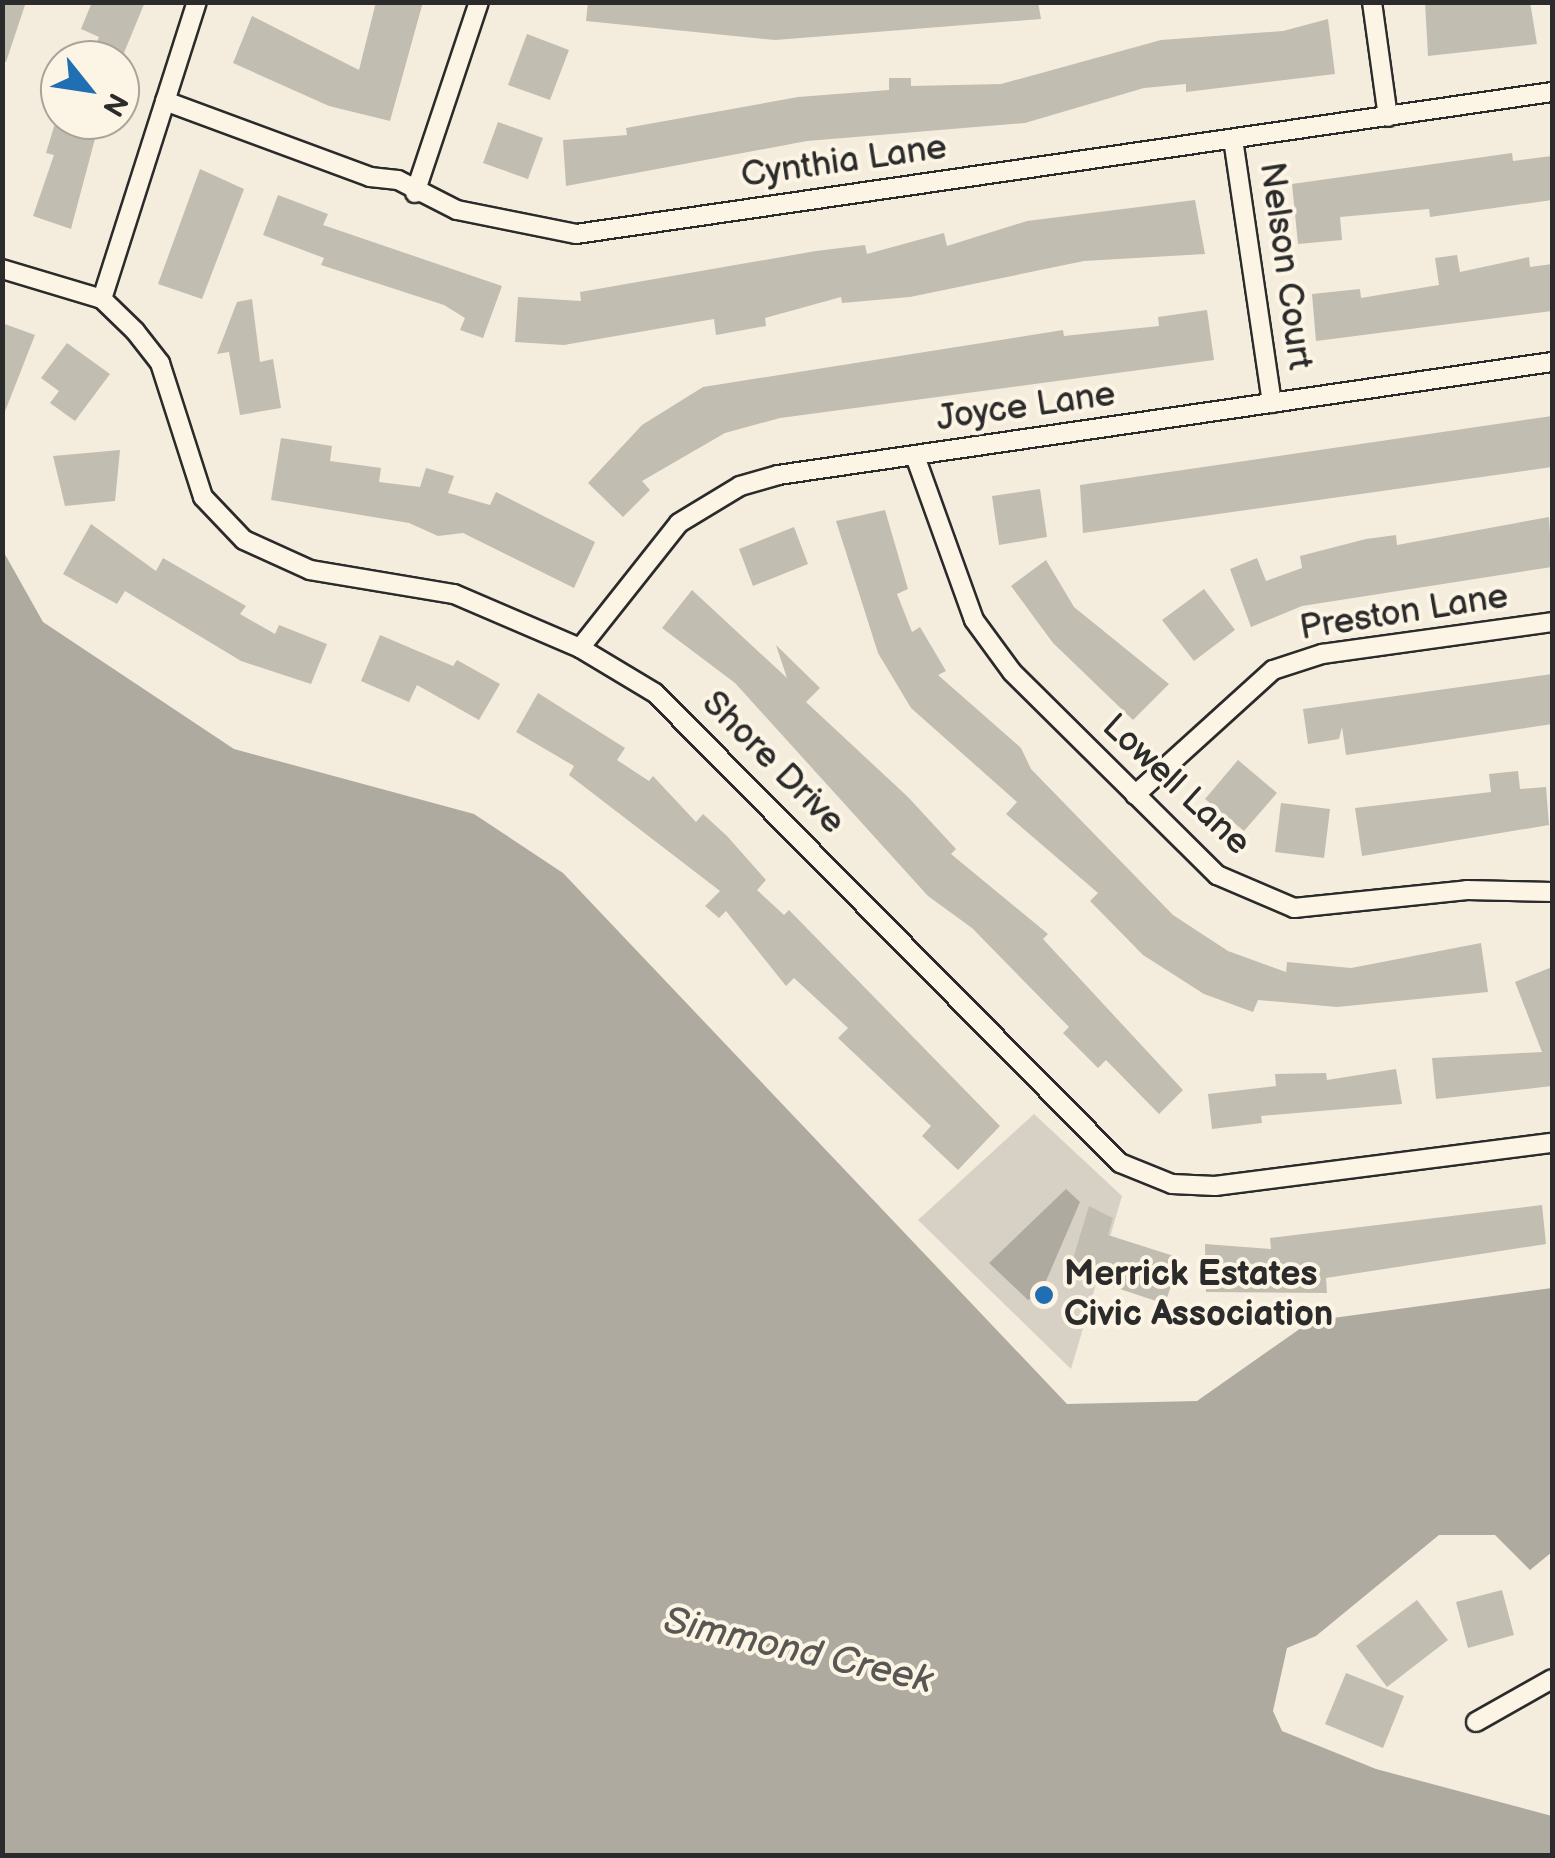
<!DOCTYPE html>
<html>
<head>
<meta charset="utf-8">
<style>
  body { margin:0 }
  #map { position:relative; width:1555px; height:1858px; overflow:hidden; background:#f4edde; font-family:"Balsamiq Sans",sans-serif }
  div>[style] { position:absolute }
  .green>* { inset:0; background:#d6d1c4 }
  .water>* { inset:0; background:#afaaa0 }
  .building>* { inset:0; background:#c2bdb1 }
  .roads { filter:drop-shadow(2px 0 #2b2b2b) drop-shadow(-2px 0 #2b2b2b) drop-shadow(0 2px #2b2b2b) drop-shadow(0 -2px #2b2b2b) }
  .minor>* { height:18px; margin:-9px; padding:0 9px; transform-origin:9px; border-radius:9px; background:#fcf5e5 }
  .dots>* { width:28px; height:28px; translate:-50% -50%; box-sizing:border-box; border:5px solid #fcf5e5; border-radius:50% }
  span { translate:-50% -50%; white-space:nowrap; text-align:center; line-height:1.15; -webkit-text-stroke:8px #fcf5e5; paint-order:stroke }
  .street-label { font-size:35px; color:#2b2b2b }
  .poi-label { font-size:35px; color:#2b2b2b; font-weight:700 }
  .left { translate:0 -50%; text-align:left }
  .water-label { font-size:38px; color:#595754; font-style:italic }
  .frame { position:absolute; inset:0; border:5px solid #2b2b2b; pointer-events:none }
  .north { position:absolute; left:40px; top:40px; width:100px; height:100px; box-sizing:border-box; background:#fcf5e5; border:2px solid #a8a49b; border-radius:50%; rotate:120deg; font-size:28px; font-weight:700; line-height:40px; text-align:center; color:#2b2b2b }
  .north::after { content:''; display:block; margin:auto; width:35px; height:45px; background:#1f6fb2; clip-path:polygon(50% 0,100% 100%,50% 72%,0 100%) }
</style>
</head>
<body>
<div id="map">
  <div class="green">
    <i style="clip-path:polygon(1034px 1114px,1122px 1196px,1071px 1369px,918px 1220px)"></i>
  </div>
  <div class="water">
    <i style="clip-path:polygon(2px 549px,43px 622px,234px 749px,474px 814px,563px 873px,1067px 1404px,1197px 1401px,1311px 1321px,1552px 1288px,1552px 1552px,1530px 1570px,1495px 1535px,1439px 1535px,1316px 1636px,1287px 1648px,1273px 1711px,1282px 1731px,1376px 1769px,1552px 1816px,1552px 1855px,3px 1855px)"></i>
    <i style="clip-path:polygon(1066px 1189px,1080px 1202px,1040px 1295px,1028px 1300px,989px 1263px)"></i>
  </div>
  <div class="building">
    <i style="clip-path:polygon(2px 2px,26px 2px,6px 62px,2px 61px)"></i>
    <i style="clip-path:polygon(92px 2px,145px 2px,121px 60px,89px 60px,99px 37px,81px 29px)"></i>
    <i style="clip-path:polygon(376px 2px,423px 2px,390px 121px,329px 106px,233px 63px,252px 16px,359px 70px)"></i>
    <i style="clip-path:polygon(588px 2px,1038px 2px,1041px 19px,775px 40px,586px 21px)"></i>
    <i style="clip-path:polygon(1425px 2px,1530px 2px,1537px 44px,1428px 56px)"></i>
    <i style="clip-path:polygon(1328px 19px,1335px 74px,1186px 92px,1186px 84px,1144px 88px,1025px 123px,807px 141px,566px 186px,563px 140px,627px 135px,626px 128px,798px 97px,889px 90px,889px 78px,911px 78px,911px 86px,1001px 84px,1161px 40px,1283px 31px)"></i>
    <i style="clip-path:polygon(527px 34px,569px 50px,550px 100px,508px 85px)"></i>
    <i style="clip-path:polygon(56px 120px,100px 120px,71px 229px,33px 216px,54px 155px,46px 153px)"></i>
    <i style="clip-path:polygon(498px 122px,543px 138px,528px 179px,483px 163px)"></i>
    <i style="clip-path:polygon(1512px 153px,1513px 161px,1552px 156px,1552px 200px,1430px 217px,1429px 209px,1340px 217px,1342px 240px,1298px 244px,1292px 184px)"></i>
    <i style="clip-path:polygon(200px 169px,244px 189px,202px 299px,158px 284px)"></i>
    <i style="clip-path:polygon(278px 195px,328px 214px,323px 225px,502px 286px,483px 338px,460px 330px,465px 318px,444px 305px,321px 265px,324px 258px,263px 235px)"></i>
    <i style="clip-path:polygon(1195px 200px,1205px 254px,1084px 261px,910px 297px,842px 303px,841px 297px,765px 318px,766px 326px,716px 335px,714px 319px,564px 345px,515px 342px,518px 297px,581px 301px,580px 292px,816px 251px,865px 245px,867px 254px,944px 233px,947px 246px,1027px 221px)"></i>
    <i style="clip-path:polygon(1457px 255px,1460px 272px,1529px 257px,1530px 267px,1552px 264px,1552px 311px,1316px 341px,1312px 294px,1360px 289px,1361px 298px,1439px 285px,1435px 258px)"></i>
    <i style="clip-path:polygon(252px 299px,260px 362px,273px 359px,281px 408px,240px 415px,229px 352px,217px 354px,237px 302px)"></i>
    <i style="clip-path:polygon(1207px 310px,1214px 360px,780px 418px,725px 433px,642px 481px,650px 490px,623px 517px,588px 483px,642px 425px,703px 387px,1063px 330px,1064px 336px,1159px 326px,1158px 317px)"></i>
    <i style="clip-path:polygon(2px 323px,35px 335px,4px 414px,2px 414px)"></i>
    <i style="clip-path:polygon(67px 343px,110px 374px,75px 421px,50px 403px,59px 391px,41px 378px)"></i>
    <i style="clip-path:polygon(1552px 416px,1552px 467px,1083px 533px,1080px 485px)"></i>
    <i style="clip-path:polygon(281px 438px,332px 446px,330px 461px,381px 468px,379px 482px,420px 487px,426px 468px,454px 476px,448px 493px,490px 505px,496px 492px,595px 542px,574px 588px,463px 533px,438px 536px,409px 523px,271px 500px)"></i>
    <i style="clip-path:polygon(120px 450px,115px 501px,65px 506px,53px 456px)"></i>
    <i style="clip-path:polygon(1040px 489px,1047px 537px,999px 545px,992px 496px)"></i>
    <i style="clip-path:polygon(885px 510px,908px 589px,897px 594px,912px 632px,920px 627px,946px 671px,938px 675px,1021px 748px,1031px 769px,1173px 915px,1228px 951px,1286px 972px,1287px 962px,1351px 968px,1481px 943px,1488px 992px,1337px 1007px,1258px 1000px,1253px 1012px,1204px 994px,1143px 955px,1090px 901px,1098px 893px,1006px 814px,1017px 802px,911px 708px,878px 653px,836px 521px)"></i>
    <i style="clip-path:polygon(1549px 517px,1552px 567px,1302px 606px,1251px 627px,1230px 569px,1257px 558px,1266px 581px,1302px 568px,1300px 556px,1366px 539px,1396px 535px,1397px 545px)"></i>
    <i style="clip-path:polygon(91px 524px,156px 571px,163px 558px,246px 606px,240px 614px,275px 634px,279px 625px,327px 644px,311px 684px,241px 661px,125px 591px,117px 604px,63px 574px)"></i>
    <i style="clip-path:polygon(794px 527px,808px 564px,753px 586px,739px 549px)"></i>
    <i style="clip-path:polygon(1046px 560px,1074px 607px,1169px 684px,1133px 720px,1053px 643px,1011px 586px)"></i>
    <i style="clip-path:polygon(1204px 589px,1235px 630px,1194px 661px,1162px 620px)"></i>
    <i style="clip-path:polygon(692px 590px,787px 678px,776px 645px,820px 688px,806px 702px,908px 797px,956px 849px,951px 854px,1048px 934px,1043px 939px,1183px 1090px,1159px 1114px,1106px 1060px,1098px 1068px,1063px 1033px,1069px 1027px,972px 928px,928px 896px,735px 683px,662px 628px)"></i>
    <i style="clip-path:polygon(380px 635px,453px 666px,457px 660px,500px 684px,479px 720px,417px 685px,409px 702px,361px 681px)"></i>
    <i style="clip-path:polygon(1552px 674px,1552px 724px,1346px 755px,1342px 727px,1339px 739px,1308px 744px,1303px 709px)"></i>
    <i style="clip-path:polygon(538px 693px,625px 748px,617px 760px,649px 781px,653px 776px,696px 822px,703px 814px,727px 836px,766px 880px,757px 890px,784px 915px,789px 910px,1000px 1126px,958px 1170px,922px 1136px,931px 1126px,838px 1038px,848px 1028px,794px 978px,786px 986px,726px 911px,719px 918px,705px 906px,720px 891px,569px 775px,574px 766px,516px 732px)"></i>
    <i style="clip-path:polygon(1238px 760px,1277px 793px,1244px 831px,1205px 799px)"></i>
    <i style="clip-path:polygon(1518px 771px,1520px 789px,1546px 787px,1549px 825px,1362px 856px,1355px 808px,1491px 792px,1489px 774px)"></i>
    <i style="clip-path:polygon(1281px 803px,1330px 809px,1324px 858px,1275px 852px)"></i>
    <i style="clip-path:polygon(1552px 967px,1552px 1086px,1436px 1099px,1432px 1058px,1542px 1052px,1515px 982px)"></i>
    <i style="clip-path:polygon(1396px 1069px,1402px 1104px,1261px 1116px,1262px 1123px,1212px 1129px,1208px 1094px,1276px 1086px,1275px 1074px,1326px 1073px,1327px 1080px)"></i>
    <i style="clip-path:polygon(1542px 1205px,1546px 1244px,1326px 1278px,1327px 1293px,1206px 1292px,1205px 1244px,1271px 1249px,1270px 1238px)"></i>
    <i style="clip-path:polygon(1089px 1206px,1113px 1218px,1108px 1235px,1180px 1258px,1165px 1304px,1069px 1272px)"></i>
    <i style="clip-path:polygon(1502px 1590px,1514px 1635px,1468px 1648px,1456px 1602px)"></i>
    <i style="clip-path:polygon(1417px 1600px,1448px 1640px,1387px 1687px,1356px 1646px)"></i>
    <i style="clip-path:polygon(1346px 1673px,1404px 1696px,1383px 1748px,1325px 1724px)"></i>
  </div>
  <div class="roads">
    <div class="minor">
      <i style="left:1372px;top:2px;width:116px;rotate:82.1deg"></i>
      <i style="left:165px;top:101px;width:219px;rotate:20.3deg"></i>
      <i style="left:370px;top:177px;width:28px;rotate:6deg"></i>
      <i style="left:398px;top:180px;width:66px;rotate:27deg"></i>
      <i style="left:457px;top:210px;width:121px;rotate:11.4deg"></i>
      <i style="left:576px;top:234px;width:986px;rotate:-8.28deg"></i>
      <i style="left:1233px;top:139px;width:267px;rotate:81.6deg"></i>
      <i style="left:415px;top:193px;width:201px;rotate:-71.5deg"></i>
      <i style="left:2px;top:269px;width:104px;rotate:16.7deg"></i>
      <i style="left:102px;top:299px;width:46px;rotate:44.1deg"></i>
      <i style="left:135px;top:331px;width:41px;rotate:52deg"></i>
      <i style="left:160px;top:363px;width:141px;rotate:72.2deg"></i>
      <i style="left:203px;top:497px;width:59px;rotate:46.4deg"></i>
      <i style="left:244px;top:540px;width:72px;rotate:24.4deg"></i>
      <i style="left:310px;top:570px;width:146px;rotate:9.5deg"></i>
      <i style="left:454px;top:594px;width:137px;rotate:23.2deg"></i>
      <i style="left:580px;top:648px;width:87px;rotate:31deg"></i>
      <i style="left:655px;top:693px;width:661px;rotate:45.31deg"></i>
      <i style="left:1120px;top:1163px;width:56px;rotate:22deg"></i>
      <i style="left:1172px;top:1184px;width:43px;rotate:2.7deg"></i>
      <i style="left:1215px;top:1186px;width:340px;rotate:-7.3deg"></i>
      <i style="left:102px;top:299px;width:312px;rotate:-72.3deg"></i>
      <i style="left:915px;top:456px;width:174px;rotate:70.2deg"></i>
      <i style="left:974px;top:620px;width:64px;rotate:53.8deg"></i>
      <i style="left:1012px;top:672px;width:289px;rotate:44.7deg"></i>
      <i style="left:1217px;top:875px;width:84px;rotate:23.2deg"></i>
      <i style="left:1294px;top:908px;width:174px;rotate:-5.9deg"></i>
      <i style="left:1467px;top:890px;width:85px;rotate:1.3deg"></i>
      <i style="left:580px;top:648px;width:159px;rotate:-51.6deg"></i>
      <i style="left:679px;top:523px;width:71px;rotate:-31.2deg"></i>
      <i style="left:740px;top:486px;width:40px;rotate:-16deg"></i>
      <i style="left:778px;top:475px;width:782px;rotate:-8.31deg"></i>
      <i style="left:1135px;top:795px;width:186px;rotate:-42.2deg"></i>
      <i style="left:1273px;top:670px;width:52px;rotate:-18.1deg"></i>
      <i style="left:1322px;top:654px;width:232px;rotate:-7.9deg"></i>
      <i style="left:1476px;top:1722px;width:87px;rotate:-29.5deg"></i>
    </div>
  </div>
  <div class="dots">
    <i style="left:1044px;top:1295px;background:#1f6fb2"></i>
  </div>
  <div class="street-label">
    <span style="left:844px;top:162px;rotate:-8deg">Cynthia Lane</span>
    <span style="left:1285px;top:266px;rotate:82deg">Nelson Court</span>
    <span style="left:1026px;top:407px;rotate:-8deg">Joyce Lane</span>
    <span style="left:1404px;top:613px;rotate:-9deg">Preston Lane</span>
    <span style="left:773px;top:763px;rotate:45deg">Shore Drive</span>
    <span style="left:1176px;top:785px;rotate:43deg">Lowell Lane</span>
  </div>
  <div class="poi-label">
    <span class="left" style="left:1064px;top:1295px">Merrick Estates<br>Civic Association</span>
  </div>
  <div class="water-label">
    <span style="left:798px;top:1651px;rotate:13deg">Simmond Creek</span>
  </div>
  <div class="frame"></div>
  <div class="north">N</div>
</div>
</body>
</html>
